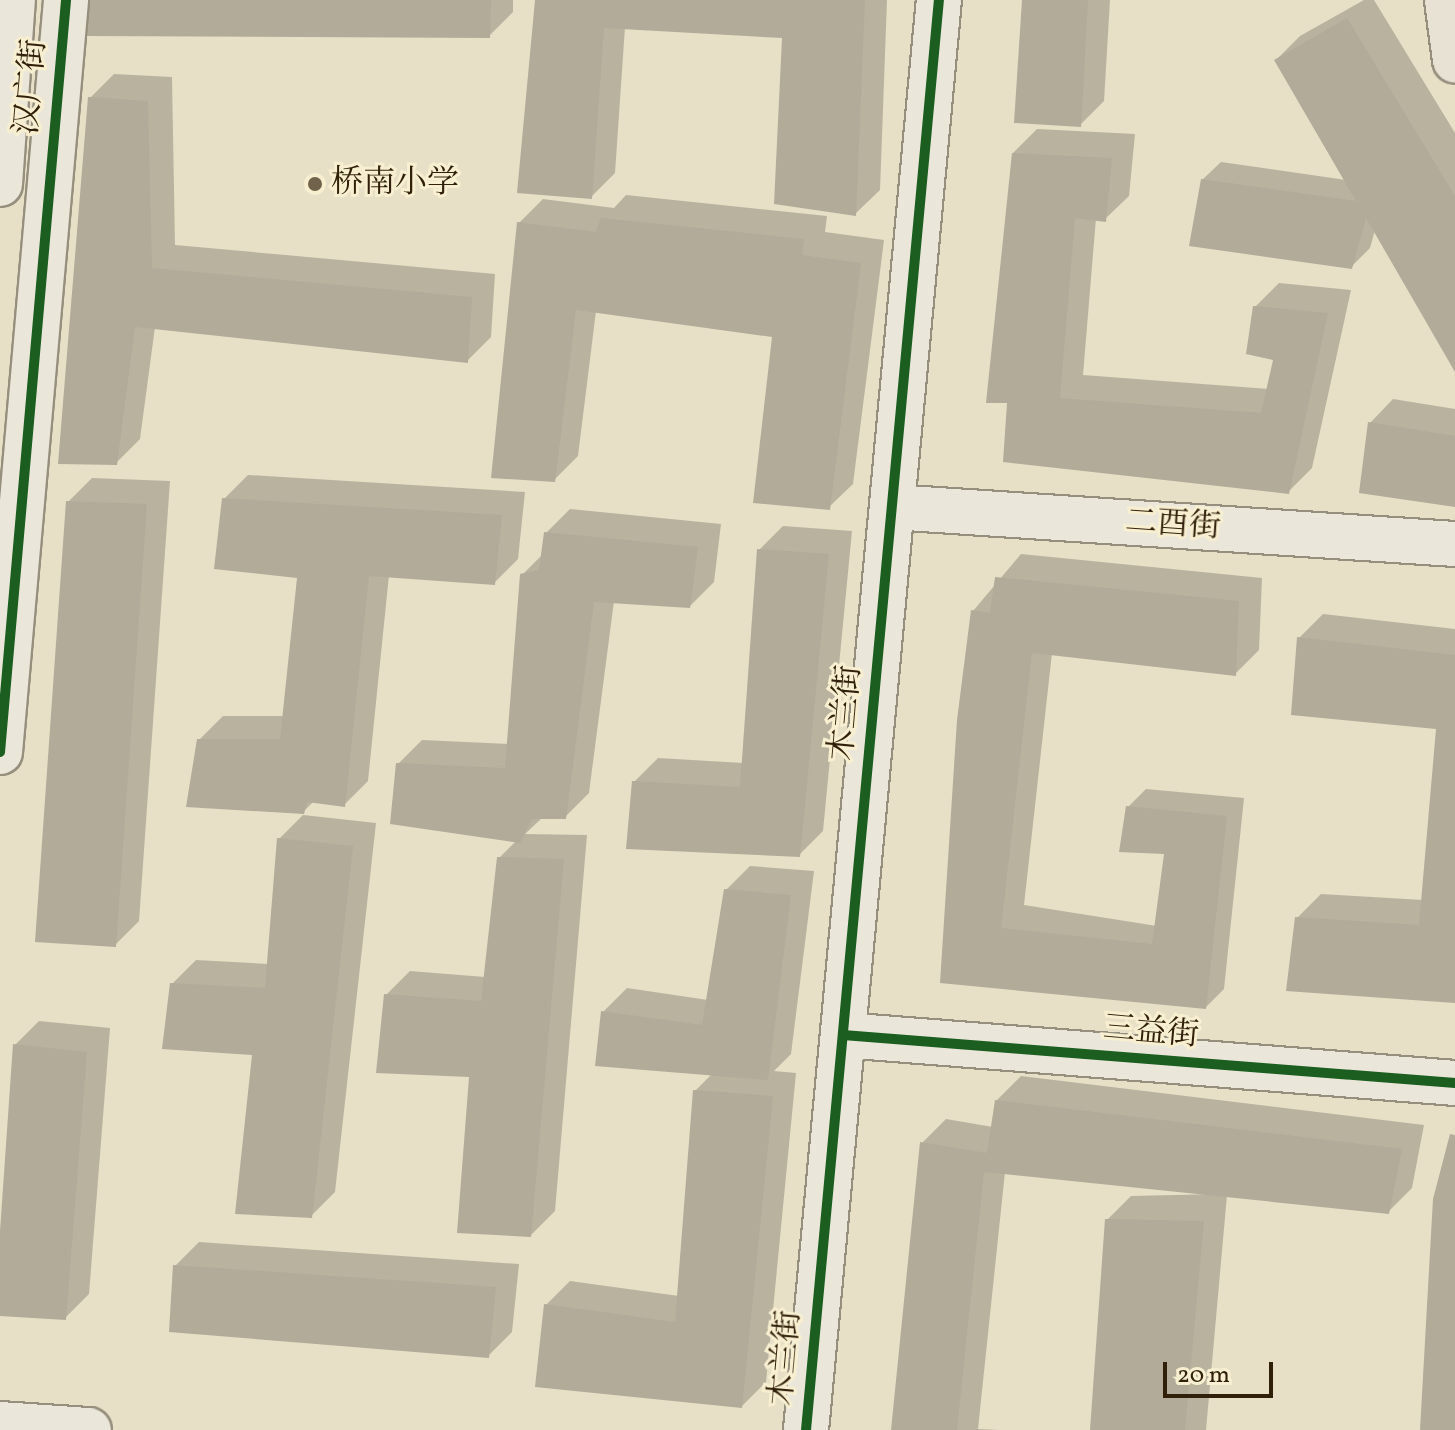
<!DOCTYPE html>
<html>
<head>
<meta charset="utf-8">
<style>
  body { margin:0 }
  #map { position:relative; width:1455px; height:1430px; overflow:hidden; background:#e7dfc6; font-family:Vollkorn,"Noto Serif SC",serif }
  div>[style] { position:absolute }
  .shadow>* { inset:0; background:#0003 }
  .building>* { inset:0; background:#b2ab99 }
  .roads { filter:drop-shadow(2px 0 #968f7e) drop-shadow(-2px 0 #968f7e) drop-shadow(0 2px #968f7e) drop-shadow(0 -2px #968f7e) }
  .minor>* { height:44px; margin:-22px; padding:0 22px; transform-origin:22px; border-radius:22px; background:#eae7da }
  .major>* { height:44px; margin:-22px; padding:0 22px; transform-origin:22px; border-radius:22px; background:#e7e2d4 }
  .cycleway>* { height:10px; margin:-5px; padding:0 5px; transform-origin:5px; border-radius:5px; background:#1b5e20 }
  .dots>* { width:22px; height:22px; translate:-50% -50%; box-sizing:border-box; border:4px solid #f8efd1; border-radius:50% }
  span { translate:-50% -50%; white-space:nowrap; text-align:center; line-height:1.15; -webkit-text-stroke:6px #f8efd1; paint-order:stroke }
  .street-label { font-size:32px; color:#301f09 }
  .poi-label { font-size:32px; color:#301f09 }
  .left { translate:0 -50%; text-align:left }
  .scale { position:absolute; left:1163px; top:1362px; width:110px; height:36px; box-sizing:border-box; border:4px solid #301f09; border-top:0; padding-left:10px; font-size:24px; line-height:28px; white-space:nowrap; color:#301f09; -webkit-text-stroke:6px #f8efd1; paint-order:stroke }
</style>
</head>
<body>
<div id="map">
  <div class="shadow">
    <i style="clip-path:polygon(92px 0,513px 0,513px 12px,489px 36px)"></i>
    <i style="clip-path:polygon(537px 0,887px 0,880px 190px,856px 213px,784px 36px,625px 27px,615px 173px,591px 197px)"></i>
    <i style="clip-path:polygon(1024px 0,1110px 0,1104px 101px,1080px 125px)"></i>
    <i style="clip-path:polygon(1364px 0,1374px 0,1455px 133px,1455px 368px,1375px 230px,1370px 248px,1351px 267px,1202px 180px,1221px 162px,1346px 180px,1276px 60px,1300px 36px)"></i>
    <i style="clip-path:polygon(114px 74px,172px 77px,175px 245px,495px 274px,491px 337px,467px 361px,155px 327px,140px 439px,116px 463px,90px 98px)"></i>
    <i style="clip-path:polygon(1037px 129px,1135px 134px,1129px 196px,1105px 219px,1096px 218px,1083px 375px,1269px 389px,1275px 358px,1255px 307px,1279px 283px,1351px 290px,1312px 468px,1288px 492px,1009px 401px,1013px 153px)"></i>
    <i style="clip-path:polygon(626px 195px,827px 216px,825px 232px,884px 240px,853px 484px,829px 507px,774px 335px,596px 311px,578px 456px,554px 480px,519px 223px,543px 199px,614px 208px)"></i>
    <i style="clip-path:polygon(1393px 399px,1455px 409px,1455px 505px,1370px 423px)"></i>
    <i style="clip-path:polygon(248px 475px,525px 492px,518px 559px,494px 583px,389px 575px,368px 781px,344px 805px,314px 801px,303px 812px,199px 740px,223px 716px,285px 716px,299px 576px,224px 499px)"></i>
    <i style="clip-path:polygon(92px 478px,170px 481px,139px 921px,115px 945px,68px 502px)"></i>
    <i style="clip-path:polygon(570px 509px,721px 524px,714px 582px,690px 606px,614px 601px,589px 793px,565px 817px,543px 817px,525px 834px,587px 835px,555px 1211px,531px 1235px,471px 1075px,386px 995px,410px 971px,485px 977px,499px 858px,517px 840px,398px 764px,422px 740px,509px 744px,522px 575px,543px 554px,546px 533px)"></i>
    <i style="clip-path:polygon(783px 526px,852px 531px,823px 831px,799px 855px,634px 782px,658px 758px,743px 763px,759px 550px)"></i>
    <i style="clip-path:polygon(1021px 554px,1262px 578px,1259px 650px,1235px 674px,1052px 653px,1024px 905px,1157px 926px,1166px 852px,1128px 807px,1146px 789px,1244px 798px,1224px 989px,1206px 1007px,942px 981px,973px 611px)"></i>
    <i style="clip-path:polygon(1323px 614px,1455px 629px,1455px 1001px,1297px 918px,1321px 894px,1423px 900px,1438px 727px,1299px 638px)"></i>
    <i style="clip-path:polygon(303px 815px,376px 823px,335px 1192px,311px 1216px,254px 1053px,172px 984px,196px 960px,269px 964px,279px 839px)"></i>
    <i style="clip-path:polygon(750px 866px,814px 871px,791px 1054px,774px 1071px,796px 1073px,766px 1382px,742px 1406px,546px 1305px,570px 1281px,679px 1296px,695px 1091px,712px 1074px,603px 1012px,627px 988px,708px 1000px,726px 890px)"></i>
    <i style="clip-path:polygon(39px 1021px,110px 1028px,89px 1294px,65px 1318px,0 1314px,15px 1045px)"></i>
    <i style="clip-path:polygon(1021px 1076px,1424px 1125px,1412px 1188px,1388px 1212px,1227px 1195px,1206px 1430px,1092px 1430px,1107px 1220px,1131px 1196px,1220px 1194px,1005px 1172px,978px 1429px,999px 1430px,893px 1430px,922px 1143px,946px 1119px,993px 1127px,997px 1100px)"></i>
    <i style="clip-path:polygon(199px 1242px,519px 1264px,512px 1332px,488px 1356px,175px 1266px)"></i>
  </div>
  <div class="building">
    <i style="clip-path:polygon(90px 0,491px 0,490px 38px,87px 36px)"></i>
    <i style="clip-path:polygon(535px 0,865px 0,856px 216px,774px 204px,782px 38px,604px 28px,592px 199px,517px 193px)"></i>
    <i style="clip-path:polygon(1022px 0,1088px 0,1081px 127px,1014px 123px)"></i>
    <i style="clip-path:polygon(1347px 18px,1455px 196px,1455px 372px,1366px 218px,1352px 269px,1189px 246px,1201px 179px,1356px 201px,1274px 60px)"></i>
    <i style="clip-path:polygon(88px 97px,148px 101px,152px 268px,472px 297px,468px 363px,135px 327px,117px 465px,58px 464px)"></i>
    <i style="clip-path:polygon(1012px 153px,1112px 158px,1106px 222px,1075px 218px,1060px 398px,1261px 413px,1273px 360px,1246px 354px,1253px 306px,1328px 313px,1289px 494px,1003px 462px,1007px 403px,986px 403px)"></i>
    <i style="clip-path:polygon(601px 218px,804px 239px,802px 255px,861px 263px,830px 510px,753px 503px,772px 337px,576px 310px,555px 482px,491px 478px,517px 222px,596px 232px)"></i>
    <i style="clip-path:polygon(1368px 422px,1455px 436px,1455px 507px,1359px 493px)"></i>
    <i style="clip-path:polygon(222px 498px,502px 515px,495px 585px,369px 576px,345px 807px,307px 802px,304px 814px,186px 807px,197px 739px,280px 739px,297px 578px,214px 569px)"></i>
    <i style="clip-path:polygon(66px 501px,147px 504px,116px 947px,35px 942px)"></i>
    <i style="clip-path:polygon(544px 532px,698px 547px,690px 608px,594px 602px,566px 819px,532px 819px,520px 843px,390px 824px,396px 763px,505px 768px,520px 574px,539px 570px)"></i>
    <i style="clip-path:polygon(757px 549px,829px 554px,800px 857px,626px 849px,632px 781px,740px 787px)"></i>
    <i style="clip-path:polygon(995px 577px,1239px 601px,1236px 676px,1032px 653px,1001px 928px,1152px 944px,1164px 854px,1119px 852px,1126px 806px,1227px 816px,1206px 1009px,940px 983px,957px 720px,971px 610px,990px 613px)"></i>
    <i style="clip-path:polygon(1297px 637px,1455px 655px,1455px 1003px,1286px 991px,1295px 917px,1419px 925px,1436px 729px,1291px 715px)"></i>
    <i style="clip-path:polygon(277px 838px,353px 846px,312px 1218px,235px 1214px,252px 1055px,162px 1049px,170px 983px,265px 988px)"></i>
    <i style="clip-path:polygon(497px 857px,564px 859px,531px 1237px,457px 1233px,469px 1077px,376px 1073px,384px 994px,481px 1001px)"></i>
    <i style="clip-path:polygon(724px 889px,791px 895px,768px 1080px,595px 1066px,601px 1011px,702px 1025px)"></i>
    <i style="clip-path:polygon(13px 1044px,87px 1052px,66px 1320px,0 1316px,0 1231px)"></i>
    <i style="clip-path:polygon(693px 1090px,773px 1096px,742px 1408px,535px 1387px,544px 1304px,675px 1322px)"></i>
    <i style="clip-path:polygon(995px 1100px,1402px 1149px,1389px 1214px,984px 1172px,957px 1430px,891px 1430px,920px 1142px,987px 1153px)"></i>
    <i style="clip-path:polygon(1450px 1134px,1455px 1135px,1455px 1430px,1420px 1430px,1433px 1199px)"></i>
    <i style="clip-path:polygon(1105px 1219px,1204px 1221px,1185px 1430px,1090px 1430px)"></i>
    <i style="clip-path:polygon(173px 1265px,496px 1287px,489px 1358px,169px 1332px)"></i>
  </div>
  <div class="roads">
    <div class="minor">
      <i style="left:0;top:184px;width:184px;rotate:-86deg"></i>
      <i style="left:892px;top:507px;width:564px;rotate:3.76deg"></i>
      <i style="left:0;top:752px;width:755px;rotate:-84.98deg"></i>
      <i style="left:843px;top:1035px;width:614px;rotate:4.48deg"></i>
      <i style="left:0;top:1424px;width:89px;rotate:3.9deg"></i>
      <i style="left:806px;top:1430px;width:1436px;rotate:-84.69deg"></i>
    </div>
    <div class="major">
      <i style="left:1447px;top:0;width:61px;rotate:82.4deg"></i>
    </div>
  </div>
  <div class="cycleway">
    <i style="left:0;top:752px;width:755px;rotate:-84.98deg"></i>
    <i style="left:843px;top:1035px;width:614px;rotate:4.48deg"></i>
    <i style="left:806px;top:1430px;width:1436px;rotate:-84.69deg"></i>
  </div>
  <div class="dots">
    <i style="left:315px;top:184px;background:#70624b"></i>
  </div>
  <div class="street-label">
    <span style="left:32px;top:87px;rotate:-85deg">汉广街</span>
    <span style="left:1173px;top:526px;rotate:4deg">二酉街</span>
    <span style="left:847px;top:713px;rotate:-85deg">木兰街</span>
    <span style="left:1151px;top:1033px;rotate:5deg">三益街</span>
    <span style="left:787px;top:1358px;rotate:-85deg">木兰街</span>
  </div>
  <div class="poi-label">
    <span class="left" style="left:331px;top:184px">桥南小学</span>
  </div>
  <div class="scale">20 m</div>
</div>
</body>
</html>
